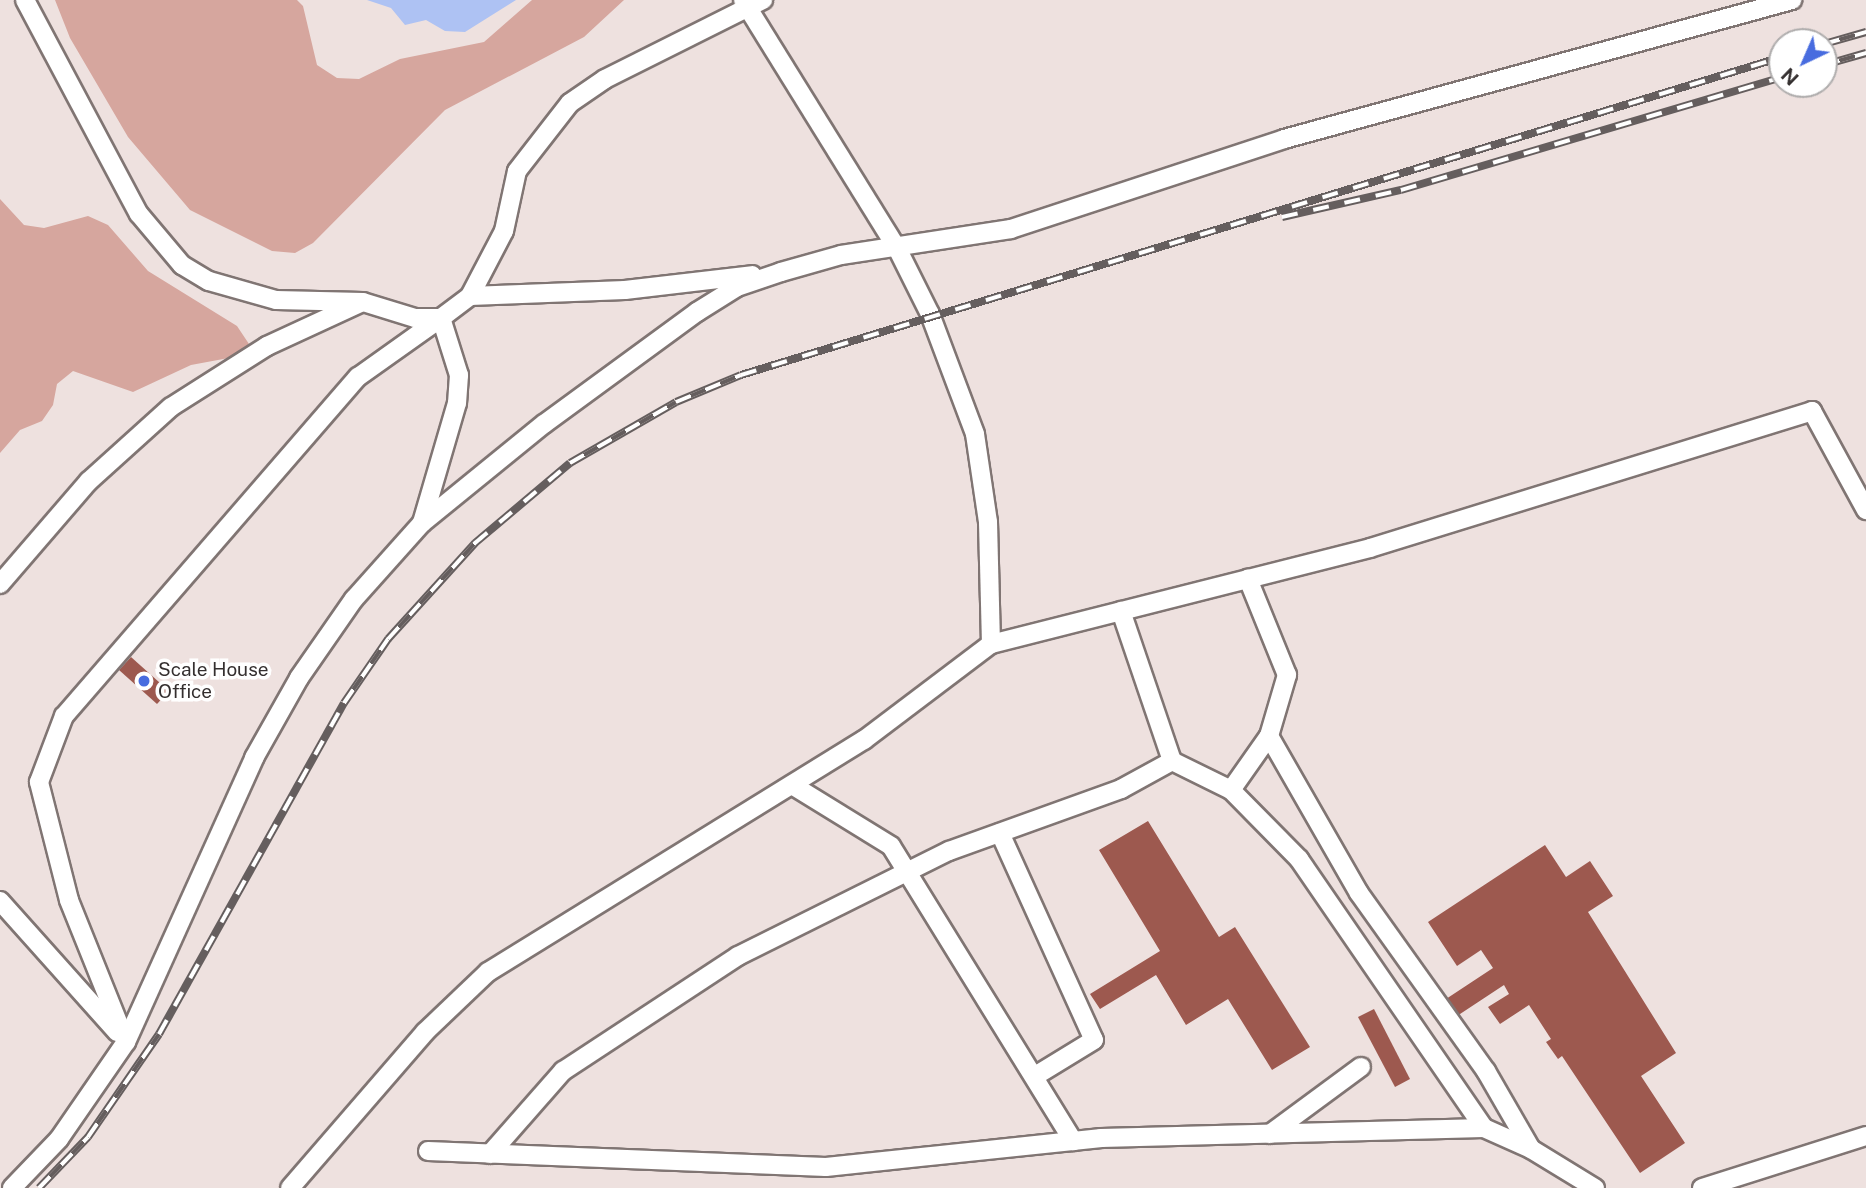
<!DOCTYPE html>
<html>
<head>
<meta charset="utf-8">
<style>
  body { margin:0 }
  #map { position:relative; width:1866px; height:1188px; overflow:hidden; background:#eee1df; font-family:"Public Sans",sans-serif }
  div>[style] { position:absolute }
  .green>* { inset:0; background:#d6a69e }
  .water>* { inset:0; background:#aec2f3 }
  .building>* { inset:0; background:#9d594f }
  .roads { filter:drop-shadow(2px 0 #807573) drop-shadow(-2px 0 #807573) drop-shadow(0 2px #807573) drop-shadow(0 -2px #807573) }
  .lane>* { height:18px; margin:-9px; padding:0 9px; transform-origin:9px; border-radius:9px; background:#fff }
  .rail>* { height:8px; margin-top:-4px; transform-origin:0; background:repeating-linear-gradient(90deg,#fff 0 16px,#655e5e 0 32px); box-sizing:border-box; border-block:2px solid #655e5e }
  .dots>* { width:19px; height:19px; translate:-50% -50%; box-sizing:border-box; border:4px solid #fff; border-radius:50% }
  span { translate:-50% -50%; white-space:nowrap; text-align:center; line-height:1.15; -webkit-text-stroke:7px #fff; paint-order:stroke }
  .poi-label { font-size:19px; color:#342f2f }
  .left { translate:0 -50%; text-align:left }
  .north { position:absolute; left:1768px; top:28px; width:70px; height:70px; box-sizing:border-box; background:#fff; border:2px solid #aeacac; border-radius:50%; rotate:224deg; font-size:19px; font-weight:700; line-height:28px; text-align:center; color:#342f2f }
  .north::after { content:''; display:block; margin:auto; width:24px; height:32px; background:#486cdf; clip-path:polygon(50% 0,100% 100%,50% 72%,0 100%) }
</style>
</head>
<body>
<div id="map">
  <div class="green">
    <i style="clip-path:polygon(55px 0,297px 0,303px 6px,317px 65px,337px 78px,359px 79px,400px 59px,484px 42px,532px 0,624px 0,584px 37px,445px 110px,313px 243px,295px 253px,272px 251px,190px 210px,128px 137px,70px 38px)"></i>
    <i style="clip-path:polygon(0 199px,24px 225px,44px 228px,88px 216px,108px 225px,148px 271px,237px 326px,249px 344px,234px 357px,191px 365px,133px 392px,73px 371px,57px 384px,53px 405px,42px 421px,20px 430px,0 453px)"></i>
  </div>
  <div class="water">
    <i style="clip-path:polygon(367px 0,516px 0,465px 32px,445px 31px,426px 20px,405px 25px,391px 8px)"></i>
  </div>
  <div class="building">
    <i style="clip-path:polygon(131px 657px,169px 691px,157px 704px,119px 670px)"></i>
    <i style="clip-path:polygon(1148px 821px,1219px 937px,1235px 927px,1310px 1047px,1272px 1070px,1228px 999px,1186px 1025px,1156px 975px,1100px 1009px,1090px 994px,1160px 951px,1099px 850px)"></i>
    <i style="clip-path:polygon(1545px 845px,1566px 877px,1590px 861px,1613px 896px,1588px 912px,1676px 1053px,1641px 1076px,1685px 1143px,1640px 1173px,1562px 1056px,1558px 1059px,1546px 1042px,1551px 1039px,1529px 1005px,1500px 1024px,1488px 1007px,1509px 994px,1504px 985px,1457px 1016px,1446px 999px,1493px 968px,1481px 950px,1457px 966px,1428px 922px)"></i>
    <i style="clip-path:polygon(1374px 1009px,1410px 1079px,1395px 1087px,1358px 1017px)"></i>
  </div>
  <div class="roads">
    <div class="lane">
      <i style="left:25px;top:0;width:242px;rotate:62deg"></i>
      <i style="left:139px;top:214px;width:67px;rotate:49.9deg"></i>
      <i style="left:182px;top:265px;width:31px;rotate:31deg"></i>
      <i style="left:209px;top:281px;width:70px;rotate:15.8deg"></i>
      <i style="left:276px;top:300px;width:87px;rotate:1.3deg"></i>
      <i style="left:363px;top:302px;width:54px;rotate:17.1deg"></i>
      <i style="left:415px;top:318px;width:26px"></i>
      <i style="left:441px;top:318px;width:36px;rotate:-37deg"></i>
      <i style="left:470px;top:296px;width:73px;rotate:-62.4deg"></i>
      <i style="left:504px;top:231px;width:61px;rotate:-77.8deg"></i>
      <i style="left:517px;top:171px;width:86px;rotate:-52.1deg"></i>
      <i style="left:570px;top:103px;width:42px;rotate:-34.4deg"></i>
      <i style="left:605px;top:79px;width:177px;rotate:-26.6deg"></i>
      <i style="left:743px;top:0;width:292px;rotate:58.2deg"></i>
      <i style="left:897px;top:248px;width:74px;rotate:63.4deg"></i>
      <i style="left:930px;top:314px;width:128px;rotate:69.4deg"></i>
      <i style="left:975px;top:434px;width:89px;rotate:81.6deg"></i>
      <i style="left:988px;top:522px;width:122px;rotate:88.6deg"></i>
      <i style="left:470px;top:296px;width:155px;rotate:-2.2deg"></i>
      <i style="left:625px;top:290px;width:128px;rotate:-6.7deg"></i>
      <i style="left:0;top:584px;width:136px;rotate:-49.2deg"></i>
      <i style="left:89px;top:481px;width:110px;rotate:-42.1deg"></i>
      <i style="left:171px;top:407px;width:114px;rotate:-32.4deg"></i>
      <i style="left:267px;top:346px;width:102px;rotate:-24.8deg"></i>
      <i style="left:1121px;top:611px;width:158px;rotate:71.2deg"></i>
      <i style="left:1269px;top:736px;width:181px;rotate:60.2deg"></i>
      <i style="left:1359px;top:893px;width:219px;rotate:54.5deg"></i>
      <i style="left:1486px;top:1071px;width:90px;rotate:60deg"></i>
      <i style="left:792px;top:785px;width:116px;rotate:31.6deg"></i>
      <i style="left:891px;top:846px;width:347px;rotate:58.3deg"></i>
      <i style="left:1231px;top:790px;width:66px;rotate:-54.9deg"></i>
      <i style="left:1269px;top:736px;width:64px;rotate:-73.6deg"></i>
      <i style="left:1287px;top:675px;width:104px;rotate:-112.1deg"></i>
      <i style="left:1000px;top:833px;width:227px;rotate:65.6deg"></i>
      <i style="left:1094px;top:1040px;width:69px;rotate:148.6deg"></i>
      <i style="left:0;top:901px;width:176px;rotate:48.2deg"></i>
      <i style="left:126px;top:1042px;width:153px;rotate:-111.9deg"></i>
      <i style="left:69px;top:900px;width:122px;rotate:-104.3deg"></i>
      <i style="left:39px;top:782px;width:71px;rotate:-69.3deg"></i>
      <i style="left:64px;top:716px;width:449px;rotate:-49.1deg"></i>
      <i style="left:358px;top:377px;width:102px;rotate:-35.4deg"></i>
      <i style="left:441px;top:318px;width:60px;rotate:72.5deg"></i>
      <i style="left:459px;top:375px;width:28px;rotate:94deg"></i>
      <i style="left:457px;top:403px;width:125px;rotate:106.3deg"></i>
      <i style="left:1270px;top:1134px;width:113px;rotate:-36.4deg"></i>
      <i style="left:428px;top:1151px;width:398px;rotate:2.3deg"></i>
      <i style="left:826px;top:1167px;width:277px;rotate:-6deg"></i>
      <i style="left:1101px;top:1138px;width:383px;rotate:-1.5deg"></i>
      <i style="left:1484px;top:1128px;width:51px;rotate:24.1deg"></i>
      <i style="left:1531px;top:1149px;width:75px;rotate:31.4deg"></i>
      <i style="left:490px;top:1154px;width:111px;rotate:-48.7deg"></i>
      <i style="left:563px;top:1071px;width:209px;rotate:-33.3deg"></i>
      <i style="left:738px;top:956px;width:236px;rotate:-26.5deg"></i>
      <i style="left:949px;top:851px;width:183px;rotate:-19.8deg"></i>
      <i style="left:1121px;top:789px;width:58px;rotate:-28.8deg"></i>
      <i style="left:1172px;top:761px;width:66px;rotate:26.2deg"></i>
      <i style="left:1231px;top:790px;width:97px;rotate:45.4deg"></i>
      <i style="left:1299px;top:859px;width:326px;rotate:55.5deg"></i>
      <i style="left:12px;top:1188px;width:68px;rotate:-46.2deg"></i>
      <i style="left:59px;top:1139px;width:118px;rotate:-55.4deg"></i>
      <i style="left:126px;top:1042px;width:312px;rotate:-65.7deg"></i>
      <i style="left:254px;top:758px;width:92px;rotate:-60.6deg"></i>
      <i style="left:299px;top:678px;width:96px;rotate:-55.2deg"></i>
      <i style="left:354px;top:599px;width:102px;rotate:-48.2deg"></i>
      <i style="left:422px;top:523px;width:157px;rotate:-39.1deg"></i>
      <i style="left:544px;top:424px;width:190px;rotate:-36.2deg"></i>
      <i style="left:697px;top:312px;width:47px;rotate:-32deg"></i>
      <i style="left:737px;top:287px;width:46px;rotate:-18.8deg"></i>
      <i style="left:781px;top:272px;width:62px;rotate:-15.8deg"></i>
      <i style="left:841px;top:255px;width:172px;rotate:-8.7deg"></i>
      <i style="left:1011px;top:229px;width:287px;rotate:-18.2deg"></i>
      <i style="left:1284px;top:139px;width:527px;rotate:-15.3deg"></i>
      <i style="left:290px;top:1188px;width:206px;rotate:-49.1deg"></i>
      <i style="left:425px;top:1032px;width:87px;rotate:-43.6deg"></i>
      <i style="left:488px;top:972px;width:442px;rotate:-31.7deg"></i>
      <i style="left:864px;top:740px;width:159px;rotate:-37.1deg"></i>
      <i style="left:991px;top:644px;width:391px;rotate:-14.2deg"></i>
      <i style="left:1370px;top:548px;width:463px;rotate:-17.2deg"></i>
      <i style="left:1812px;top:411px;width:113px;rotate:61.4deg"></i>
      <i style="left:1702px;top:1188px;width:172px;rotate:-17.6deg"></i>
    </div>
  </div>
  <div class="rail">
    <i style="left:1824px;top:44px;width:44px;rotate:-15.9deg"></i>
    <i style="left:1824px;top:65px;width:44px;rotate:-15.9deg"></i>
    <i style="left:1282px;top:217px;width:122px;rotate:-12.8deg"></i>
    <i style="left:1401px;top:190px;width:397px;rotate:-16.5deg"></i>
    <i style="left:39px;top:1188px;width:71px;rotate:-46.1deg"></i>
    <i style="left:88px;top:1137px;width:125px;rotate:-55.4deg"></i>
    <i style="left:159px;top:1034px;width:379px;rotate:-60.8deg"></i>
    <i style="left:344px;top:703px;width:78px;rotate:-55.5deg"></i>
    <i style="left:388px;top:639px;width:130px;rotate:-47.8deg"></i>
    <i style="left:475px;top:543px;width:124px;rotate:-40.1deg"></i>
    <i style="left:570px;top:463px;width:122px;rotate:-29.9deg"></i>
    <i style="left:676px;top:402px;width:70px;rotate:-22.6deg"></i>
    <i style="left:741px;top:375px;width:1088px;rotate:-16.99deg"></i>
  </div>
  <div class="dots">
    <i style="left:144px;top:681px;background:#486cdf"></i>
  </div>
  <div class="poi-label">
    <span class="left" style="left:158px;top:681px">Scale House<br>Office</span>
  </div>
  <div class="north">N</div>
</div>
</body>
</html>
